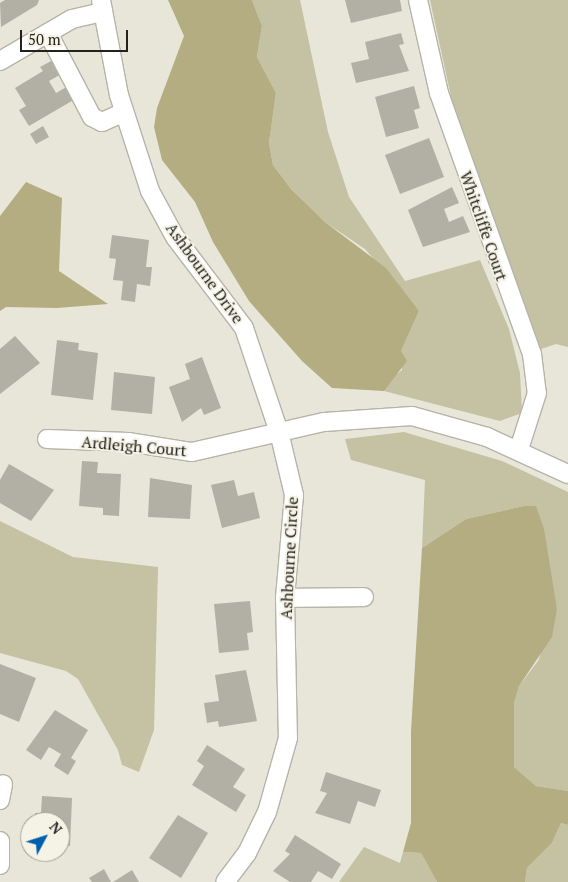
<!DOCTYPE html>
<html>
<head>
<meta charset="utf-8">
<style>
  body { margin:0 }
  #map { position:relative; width:568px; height:882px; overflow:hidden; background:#e7e6d9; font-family:"PT Serif",serif }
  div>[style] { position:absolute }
  .green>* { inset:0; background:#c5c1a3 }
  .forest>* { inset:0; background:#b4ad81 }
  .building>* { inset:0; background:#b2b0a4 }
  .roads { filter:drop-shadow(1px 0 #b6b4a8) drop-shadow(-1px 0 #b6b4a8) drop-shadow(0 1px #b6b4a8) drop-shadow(0 -1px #b6b4a8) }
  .minor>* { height:18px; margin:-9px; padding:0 9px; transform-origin:9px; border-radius:9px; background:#fff }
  span { translate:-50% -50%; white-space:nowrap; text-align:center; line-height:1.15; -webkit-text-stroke:4px #f5f3e6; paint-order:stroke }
  .street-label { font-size:16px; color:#22211c }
  .north { position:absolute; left:20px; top:812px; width:50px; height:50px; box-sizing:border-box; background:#f5f3e6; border:1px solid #a19f95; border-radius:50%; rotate:50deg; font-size:14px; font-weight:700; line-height:20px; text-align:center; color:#22211c }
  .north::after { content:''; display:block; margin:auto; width:18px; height:22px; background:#005fac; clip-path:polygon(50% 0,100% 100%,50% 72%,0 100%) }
  .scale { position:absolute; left:20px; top:30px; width:108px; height:22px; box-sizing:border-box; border:2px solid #22211c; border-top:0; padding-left:6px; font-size:15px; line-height:18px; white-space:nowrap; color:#22211c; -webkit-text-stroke:4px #f5f3e6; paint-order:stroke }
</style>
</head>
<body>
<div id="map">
  <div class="green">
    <i style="clip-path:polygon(252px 0,300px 0,328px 132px,349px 197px,405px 281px,480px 260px,509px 329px,520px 373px,522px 413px,500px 421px,384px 391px,389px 380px,402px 370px,401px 351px,419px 311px,365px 249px,325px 222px,291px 189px,273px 165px,269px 143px,276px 93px,257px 57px,262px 26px)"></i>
    <i style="clip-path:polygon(430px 0,568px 0,568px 347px,556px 344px,541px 349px,457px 124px)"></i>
    <i style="clip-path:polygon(404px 432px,502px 461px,568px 492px,568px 791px,536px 786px,514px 767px,514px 704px,519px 686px,538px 661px,557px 609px,548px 571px,524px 506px,466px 519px,422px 548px,425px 480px,351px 460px,345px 439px)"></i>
    <i style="clip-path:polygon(0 521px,73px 557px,158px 567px,154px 730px,139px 772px,122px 765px,118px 750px,78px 679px,66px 671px,0 653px)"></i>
    <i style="clip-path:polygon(561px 823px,568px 825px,568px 882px,525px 882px,527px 868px,552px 843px)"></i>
    <i style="clip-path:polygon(364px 847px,400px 863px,403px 852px,421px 853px,437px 882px,339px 882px)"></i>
  </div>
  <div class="forest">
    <i style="clip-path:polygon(168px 0,252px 0,262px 26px,257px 57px,276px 93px,269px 143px,273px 165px,291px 189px,325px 222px,386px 268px,419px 311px,401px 351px,407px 361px,384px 391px,332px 388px,302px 361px,249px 301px,213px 242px,195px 202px,162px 160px,154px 127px,157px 108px,184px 36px)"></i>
    <i style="clip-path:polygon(26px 182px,62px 198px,59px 271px,108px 304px,57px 308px,6px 307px,0 311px,0 216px)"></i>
    <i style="clip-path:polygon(524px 506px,536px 506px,544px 529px,557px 609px,552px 637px,519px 686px,514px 704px,514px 767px,536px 786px,568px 791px,568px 825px,561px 823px,552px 843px,527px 868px,525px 882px,437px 882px,421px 853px,403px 852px,411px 823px,411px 731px,422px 548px,466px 519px)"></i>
  </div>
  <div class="building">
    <i style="clip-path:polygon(5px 0,39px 0,37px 5px,1px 27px,0 3px)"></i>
    <i style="clip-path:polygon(345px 0,400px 0,402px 11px,351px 23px)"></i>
    <i style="clip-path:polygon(401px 33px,404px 44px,399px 45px,409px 71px,356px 83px,351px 63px,369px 59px,365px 42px)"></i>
    <i style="clip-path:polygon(55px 59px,63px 73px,49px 81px,56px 93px,70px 85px,77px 98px,29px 126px,19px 110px,26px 106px,15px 88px,43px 71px,40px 67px)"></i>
    <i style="clip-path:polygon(414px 86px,420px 108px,414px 110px,419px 128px,386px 137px,375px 97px)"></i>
    <i style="clip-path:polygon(43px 126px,49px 137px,36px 144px,30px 134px)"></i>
    <i style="clip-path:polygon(429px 138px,444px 177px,400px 194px,385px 155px)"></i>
    <i style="clip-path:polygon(452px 187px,459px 203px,444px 209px,449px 222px,463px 216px,470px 232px,423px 247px,408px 210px)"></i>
    <i style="clip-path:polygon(112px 235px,149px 240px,146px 267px,152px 267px,150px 286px,137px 284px,135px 302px,121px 300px,123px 281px,113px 280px,116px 259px,109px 258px)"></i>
    <i style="clip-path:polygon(15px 336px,40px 363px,0 394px,0 349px)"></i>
    <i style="clip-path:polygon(57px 340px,79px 343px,78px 350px,98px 353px,93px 400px,51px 395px)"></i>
    <i style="clip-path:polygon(202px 357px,221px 408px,204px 415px,201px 408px,182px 422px,169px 387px,190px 379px,185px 364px)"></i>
    <i style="clip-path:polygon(114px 372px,155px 377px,152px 414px,111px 410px)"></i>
    <i style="clip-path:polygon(82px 461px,98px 462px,97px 473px,121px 474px,119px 516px,103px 515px,103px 508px,79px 506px)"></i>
    <i style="clip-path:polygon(9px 464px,54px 490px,31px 521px,0 503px,0 480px)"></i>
    <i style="clip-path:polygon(150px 478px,192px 485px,190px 519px,148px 517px)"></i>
    <i style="clip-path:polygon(234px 480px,238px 496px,254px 492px,260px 518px,222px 528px,211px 485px)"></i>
    <i style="clip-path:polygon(250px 601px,253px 632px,247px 633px,249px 650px,219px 653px,214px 604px)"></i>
    <i style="clip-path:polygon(0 664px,36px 678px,19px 722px,0 714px)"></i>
    <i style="clip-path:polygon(246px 670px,257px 721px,219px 727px,218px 721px,207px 723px,204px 703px,219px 701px,215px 675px)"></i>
    <i style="clip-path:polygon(55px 710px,88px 730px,71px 758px,76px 761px,68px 775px,54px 766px,61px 754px,49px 747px,41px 760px,26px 750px)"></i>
    <i style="clip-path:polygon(207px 745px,245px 769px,233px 787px,246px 795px,236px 812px,192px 785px,204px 766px,197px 761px)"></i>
    <i style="clip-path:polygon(326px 772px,381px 790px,375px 807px,358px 801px,350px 824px,315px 813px,327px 793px,320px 791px)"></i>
    <i style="clip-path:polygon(42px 796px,72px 798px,70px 846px,60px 845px,60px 822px,35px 822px,35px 813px,41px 813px)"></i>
    <i style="clip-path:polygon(178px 815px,208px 833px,181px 878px,149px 858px)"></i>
    <i style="clip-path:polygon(295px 835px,341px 864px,332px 879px,318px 871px,311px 882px,290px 882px,273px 871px,290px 854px,285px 851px)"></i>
    <i style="clip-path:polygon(104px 869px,111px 882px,92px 882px,89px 878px)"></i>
    <i style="clip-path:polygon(132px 870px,139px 882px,113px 882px)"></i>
  </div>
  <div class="roads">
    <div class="minor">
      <i style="left:101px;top:0;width:97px;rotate:79.3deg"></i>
      <i style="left:119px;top:95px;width:101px;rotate:72.1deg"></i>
      <i style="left:150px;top:191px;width:52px;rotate:61.5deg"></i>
      <i style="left:175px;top:237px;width:114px;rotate:52.8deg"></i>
      <i style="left:244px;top:328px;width:110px;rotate:71.4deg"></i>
      <i style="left:279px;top:432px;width:65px;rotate:76.6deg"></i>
      <i style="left:294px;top:495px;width:103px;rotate:95deg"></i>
      <i style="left:285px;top:598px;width:140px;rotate:88.8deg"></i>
      <i style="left:288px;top:738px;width:77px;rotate:105.8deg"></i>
      <i style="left:267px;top:812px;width:46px;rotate:116deg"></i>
      <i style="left:247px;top:853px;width:36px;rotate:127deg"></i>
      <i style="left:418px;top:0;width:95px;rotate:77.3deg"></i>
      <i style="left:439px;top:93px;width:277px;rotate:70.4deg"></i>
      <i style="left:532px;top:354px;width:39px;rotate:83deg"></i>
      <i style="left:537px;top:393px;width:59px;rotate:107.8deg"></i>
      <i style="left:48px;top:33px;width:95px;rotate:62.4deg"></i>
      <i style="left:92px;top:117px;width:11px;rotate:27deg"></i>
      <i style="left:102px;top:122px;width:24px;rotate:-24deg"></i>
      <i style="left:0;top:61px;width:83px;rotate:-30.3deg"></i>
      <i style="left:72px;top:19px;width:32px;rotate:-13deg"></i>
      <i style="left:47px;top:439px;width:81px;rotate:2.1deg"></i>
      <i style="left:128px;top:442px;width:65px;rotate:8.9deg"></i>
      <i style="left:192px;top:452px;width:135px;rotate:-12.8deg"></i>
      <i style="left:324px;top:422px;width:88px;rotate:-3.9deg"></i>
      <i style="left:412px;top:416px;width:78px;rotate:15.6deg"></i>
      <i style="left:487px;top:437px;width:89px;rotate:24.6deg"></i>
      <i style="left:285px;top:598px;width:79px;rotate:-0.7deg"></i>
      <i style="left:0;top:800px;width:16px;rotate:-79deg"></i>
      <i style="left:0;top:841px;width:24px;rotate:90deg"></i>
    </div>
  </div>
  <div class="street-label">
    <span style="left:484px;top:226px;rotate:71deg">Whitcliffe Court</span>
    <span style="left:205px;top:273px;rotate:54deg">Ashbourne Drive</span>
    <span style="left:134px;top:446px;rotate:5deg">Ardleigh Court</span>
    <span style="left:289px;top:558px;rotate:-87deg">Ashbourne Circle</span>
  </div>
  <div class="north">N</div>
  <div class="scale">50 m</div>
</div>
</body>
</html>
